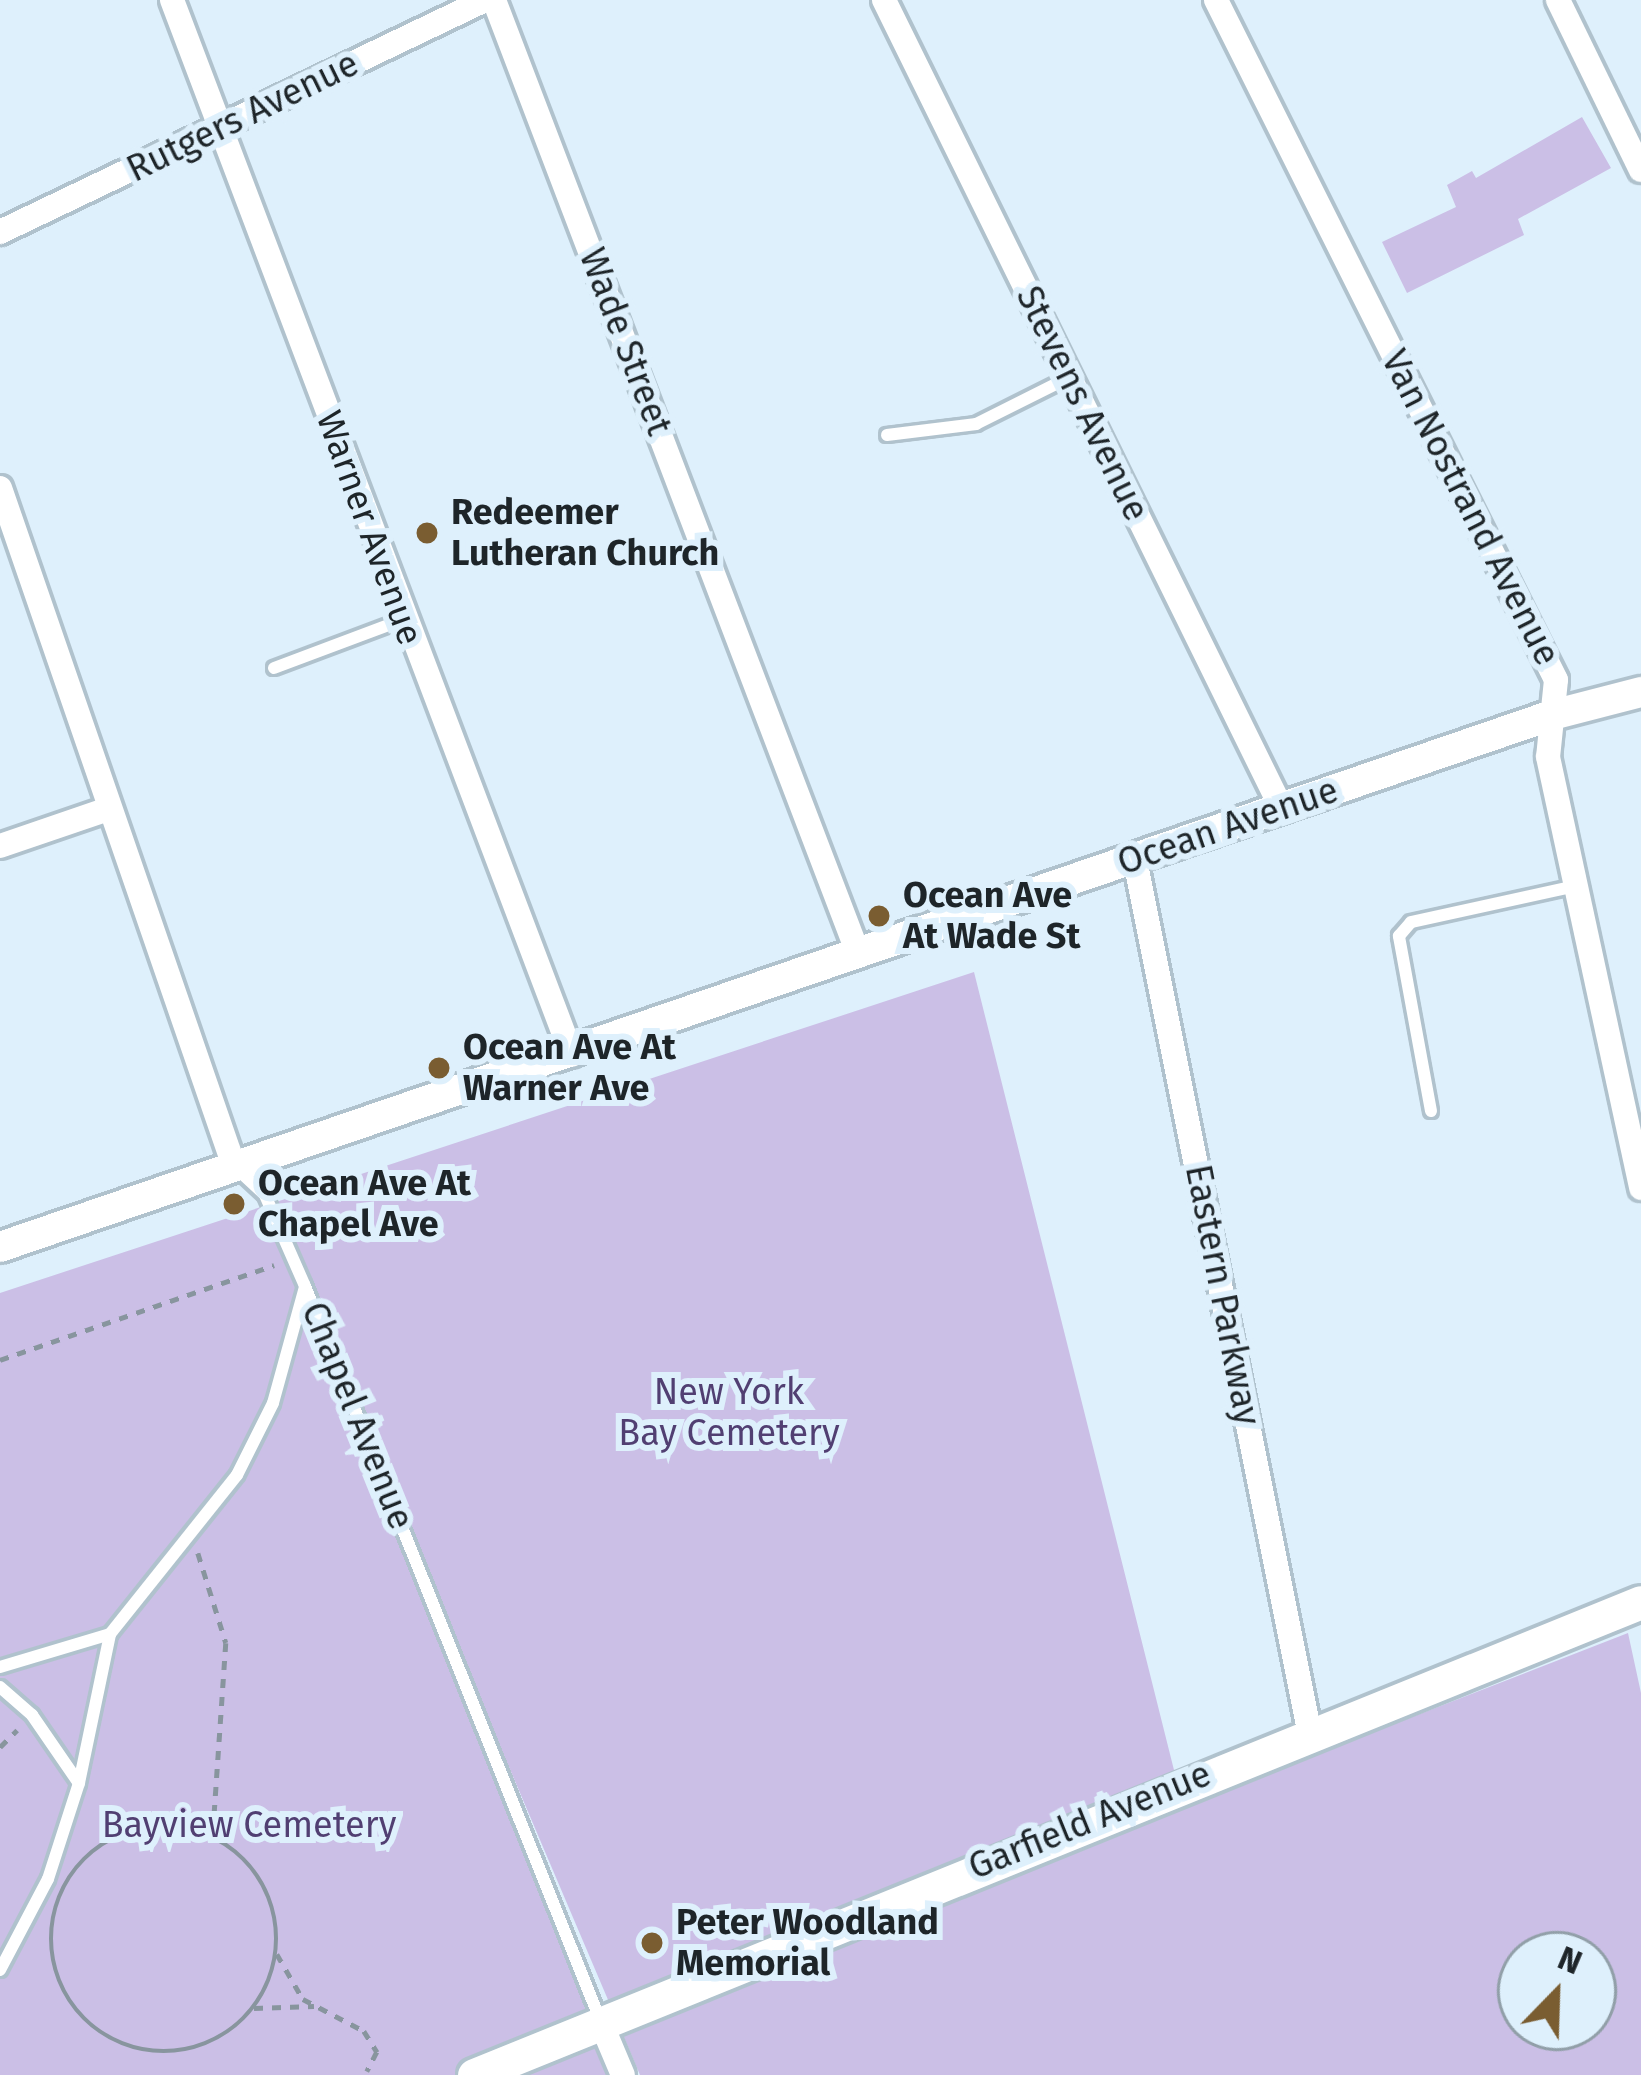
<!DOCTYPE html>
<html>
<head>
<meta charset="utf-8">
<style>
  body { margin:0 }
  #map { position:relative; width:1641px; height:2075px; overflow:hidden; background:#def0fc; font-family:"Fira Sans",sans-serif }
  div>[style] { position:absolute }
  .green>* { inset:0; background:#cbbfe6 }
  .path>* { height:4.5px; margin-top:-2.25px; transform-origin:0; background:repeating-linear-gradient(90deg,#88959e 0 9px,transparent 0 18px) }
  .path>.ring { margin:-2.25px; padding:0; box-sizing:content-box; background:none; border:4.5px solid #88959e; border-radius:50% }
  .roads { filter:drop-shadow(3px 0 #b0c2cd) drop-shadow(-3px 0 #b0c2cd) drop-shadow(0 3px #b0c2cd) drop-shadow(0 -3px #b0c2cd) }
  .service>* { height:12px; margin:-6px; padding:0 6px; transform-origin:6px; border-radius:6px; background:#fff }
  .minor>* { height:24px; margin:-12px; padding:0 12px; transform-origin:12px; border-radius:12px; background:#fff }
  .tertiary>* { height:30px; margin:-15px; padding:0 15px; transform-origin:15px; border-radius:15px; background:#fff }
  .secondary>* { height:33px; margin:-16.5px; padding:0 16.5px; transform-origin:16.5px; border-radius:16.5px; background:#fff }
  .dots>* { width:33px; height:33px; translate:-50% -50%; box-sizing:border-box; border:6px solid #def0fc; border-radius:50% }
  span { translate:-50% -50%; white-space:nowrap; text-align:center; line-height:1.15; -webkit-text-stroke:12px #def0fc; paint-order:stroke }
  .street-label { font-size:36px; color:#1e2529 }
  .poi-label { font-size:36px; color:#1e2529; font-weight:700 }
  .left { translate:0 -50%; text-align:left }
  .park-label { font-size:36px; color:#513f72 }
  .north { position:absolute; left:1497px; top:1931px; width:120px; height:120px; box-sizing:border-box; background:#def0fc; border:3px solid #919fa8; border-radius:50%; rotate:23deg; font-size:33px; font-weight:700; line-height:48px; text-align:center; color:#1e2529 }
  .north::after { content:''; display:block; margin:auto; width:42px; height:54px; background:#7a5d31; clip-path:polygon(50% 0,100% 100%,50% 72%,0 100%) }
</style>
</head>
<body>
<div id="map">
  <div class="green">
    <i style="clip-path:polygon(1582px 117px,1611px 168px,1518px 219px,1524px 235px,1407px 293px,1382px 242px,1456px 207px,1447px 185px,1472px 171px,1476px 178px)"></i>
    <i style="clip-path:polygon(evenodd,974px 972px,1183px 1806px,1628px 1633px,1641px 1693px,1641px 2075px,640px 2075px,332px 1351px,617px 2075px,0 2075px,0 1293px,974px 972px,1521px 1955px,1593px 1955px,1593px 2027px,1521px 2027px,1521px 1955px)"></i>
  </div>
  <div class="path">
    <i style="left:0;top:1360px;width:290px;rotate:-19.1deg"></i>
    <i style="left:198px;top:1553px;width:94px;rotate:72.7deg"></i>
    <i style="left:226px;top:1643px;width:193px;rotate:93.9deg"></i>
    <i style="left:0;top:1747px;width:24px;rotate:-45deg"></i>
    <i class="ring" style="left:51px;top:1826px;width:221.5px;height:221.5px"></i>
    <i style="left:277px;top:1954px;width:52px;rotate:60deg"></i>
    <i style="left:303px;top:1999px;width:69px;rotate:27.7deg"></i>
    <i style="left:364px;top:2031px;width:25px;rotate:58deg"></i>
    <i style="left:377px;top:2052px;width:22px;rotate:117deg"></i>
    <i style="left:254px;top:2008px;width:60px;rotate:-1.9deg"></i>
  </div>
  <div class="roads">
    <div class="service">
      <i style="left:887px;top:435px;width:90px;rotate:-7deg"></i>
      <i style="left:976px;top:424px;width:103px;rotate:-26.6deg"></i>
      <i style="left:274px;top:668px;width:137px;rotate:-20.6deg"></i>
      <i style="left:1431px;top:1111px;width:178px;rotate:-100.4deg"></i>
      <i style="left:1399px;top:936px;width:18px;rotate:-49deg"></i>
      <i style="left:1411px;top:922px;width:169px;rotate:-12.3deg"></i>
      <i style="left:235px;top:1167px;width:41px;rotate:43deg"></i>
      <i style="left:265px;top:1195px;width:99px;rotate:66.3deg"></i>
      <i style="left:305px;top:1286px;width:793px;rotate:68.09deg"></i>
      <i style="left:0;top:1667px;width:115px;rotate:-16.7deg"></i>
      <i style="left:0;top:1687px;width:43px;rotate:41.2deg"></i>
      <i style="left:32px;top:1715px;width:81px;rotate:55.5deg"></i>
      <i style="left:0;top:1970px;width:103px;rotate:-62.2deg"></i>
      <i style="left:48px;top:1879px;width:101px;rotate:-72.1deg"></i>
      <i style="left:79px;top:1783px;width:152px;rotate:-78.2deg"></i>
      <i style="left:110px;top:1634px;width:203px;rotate:-51.4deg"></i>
      <i style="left:237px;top:1475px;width:80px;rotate:-63.4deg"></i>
      <i style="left:273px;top:1403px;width:120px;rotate:-74.6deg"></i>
    </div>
    <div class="minor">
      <i style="left:172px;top:0;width:1128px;rotate:69.24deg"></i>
      <i style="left:494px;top:0;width:1020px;rotate:69.1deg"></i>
      <i style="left:884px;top:0;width:899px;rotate:63.81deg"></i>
      <i style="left:1216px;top:0;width:760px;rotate:63.43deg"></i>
      <i style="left:1556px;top:680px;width:77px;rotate:95.9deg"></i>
      <i style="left:1548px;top:757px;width:441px;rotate:77.8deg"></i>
      <i style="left:1558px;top:0;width:189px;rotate:64deg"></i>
      <i style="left:0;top:232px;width:538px;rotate:-25.56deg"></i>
      <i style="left:0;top:488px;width:717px;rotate:70.96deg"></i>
      <i style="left:0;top:846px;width:114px;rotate:-18.9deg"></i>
      <i style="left:1135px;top:860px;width:887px;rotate:78.69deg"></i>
      <i style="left:601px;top:2023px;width:56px;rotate:67.1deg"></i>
    </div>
    <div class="tertiary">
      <i style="left:0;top:1247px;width:1641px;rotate:-18.92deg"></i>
      <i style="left:1552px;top:715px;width:92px;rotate:-14.5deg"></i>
    </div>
    <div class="secondary">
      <i style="left:474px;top:2075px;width:1259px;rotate:-22.06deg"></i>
    </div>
  </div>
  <div class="dots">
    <i style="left:427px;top:533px;background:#7a5d31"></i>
    <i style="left:879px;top:916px;background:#7a5d31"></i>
    <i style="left:439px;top:1068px;background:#7a5d31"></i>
    <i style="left:234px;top:1204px;background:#7a5d31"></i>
    <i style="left:652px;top:1943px;background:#7a5d31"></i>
  </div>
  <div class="street-label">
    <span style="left:243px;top:117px;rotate:-26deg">Rutgers Avenue</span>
    <span style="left:625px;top:342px;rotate:69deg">Wade Street</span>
    <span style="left:1082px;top:404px;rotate:64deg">Stevens Avenue</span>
    <span style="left:1470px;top:508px;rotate:63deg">Van Nostrand Avenue</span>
    <span style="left:369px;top:528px;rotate:70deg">Warner Avenue</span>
    <span style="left:1228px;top:827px;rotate:-19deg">Ocean Avenue</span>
    <span style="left:1222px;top:1295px;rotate:79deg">Eastern Parkway</span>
    <span style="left:357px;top:1416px;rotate:68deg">Chapel Avenue</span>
    <span style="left:1090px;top:1821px;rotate:-22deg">Garfield Avenue</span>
  </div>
  <div class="poi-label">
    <span class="left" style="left:451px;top:533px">Redeemer<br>Lutheran Church</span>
    <span class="left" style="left:903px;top:916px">Ocean Ave<br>At Wade St</span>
    <span class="left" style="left:463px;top:1068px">Ocean Ave At<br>Warner Ave</span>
    <span class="left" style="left:258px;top:1204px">Ocean Ave At<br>Chapel Ave</span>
    <span class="left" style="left:676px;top:1943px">Peter Woodland<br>Memorial</span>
  </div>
  <div class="park-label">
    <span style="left:729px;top:1413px">New York<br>Bay Cemetery</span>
    <span style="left:249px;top:1826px">Bayview Cemetery</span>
  </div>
  <div class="north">N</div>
</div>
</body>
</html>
